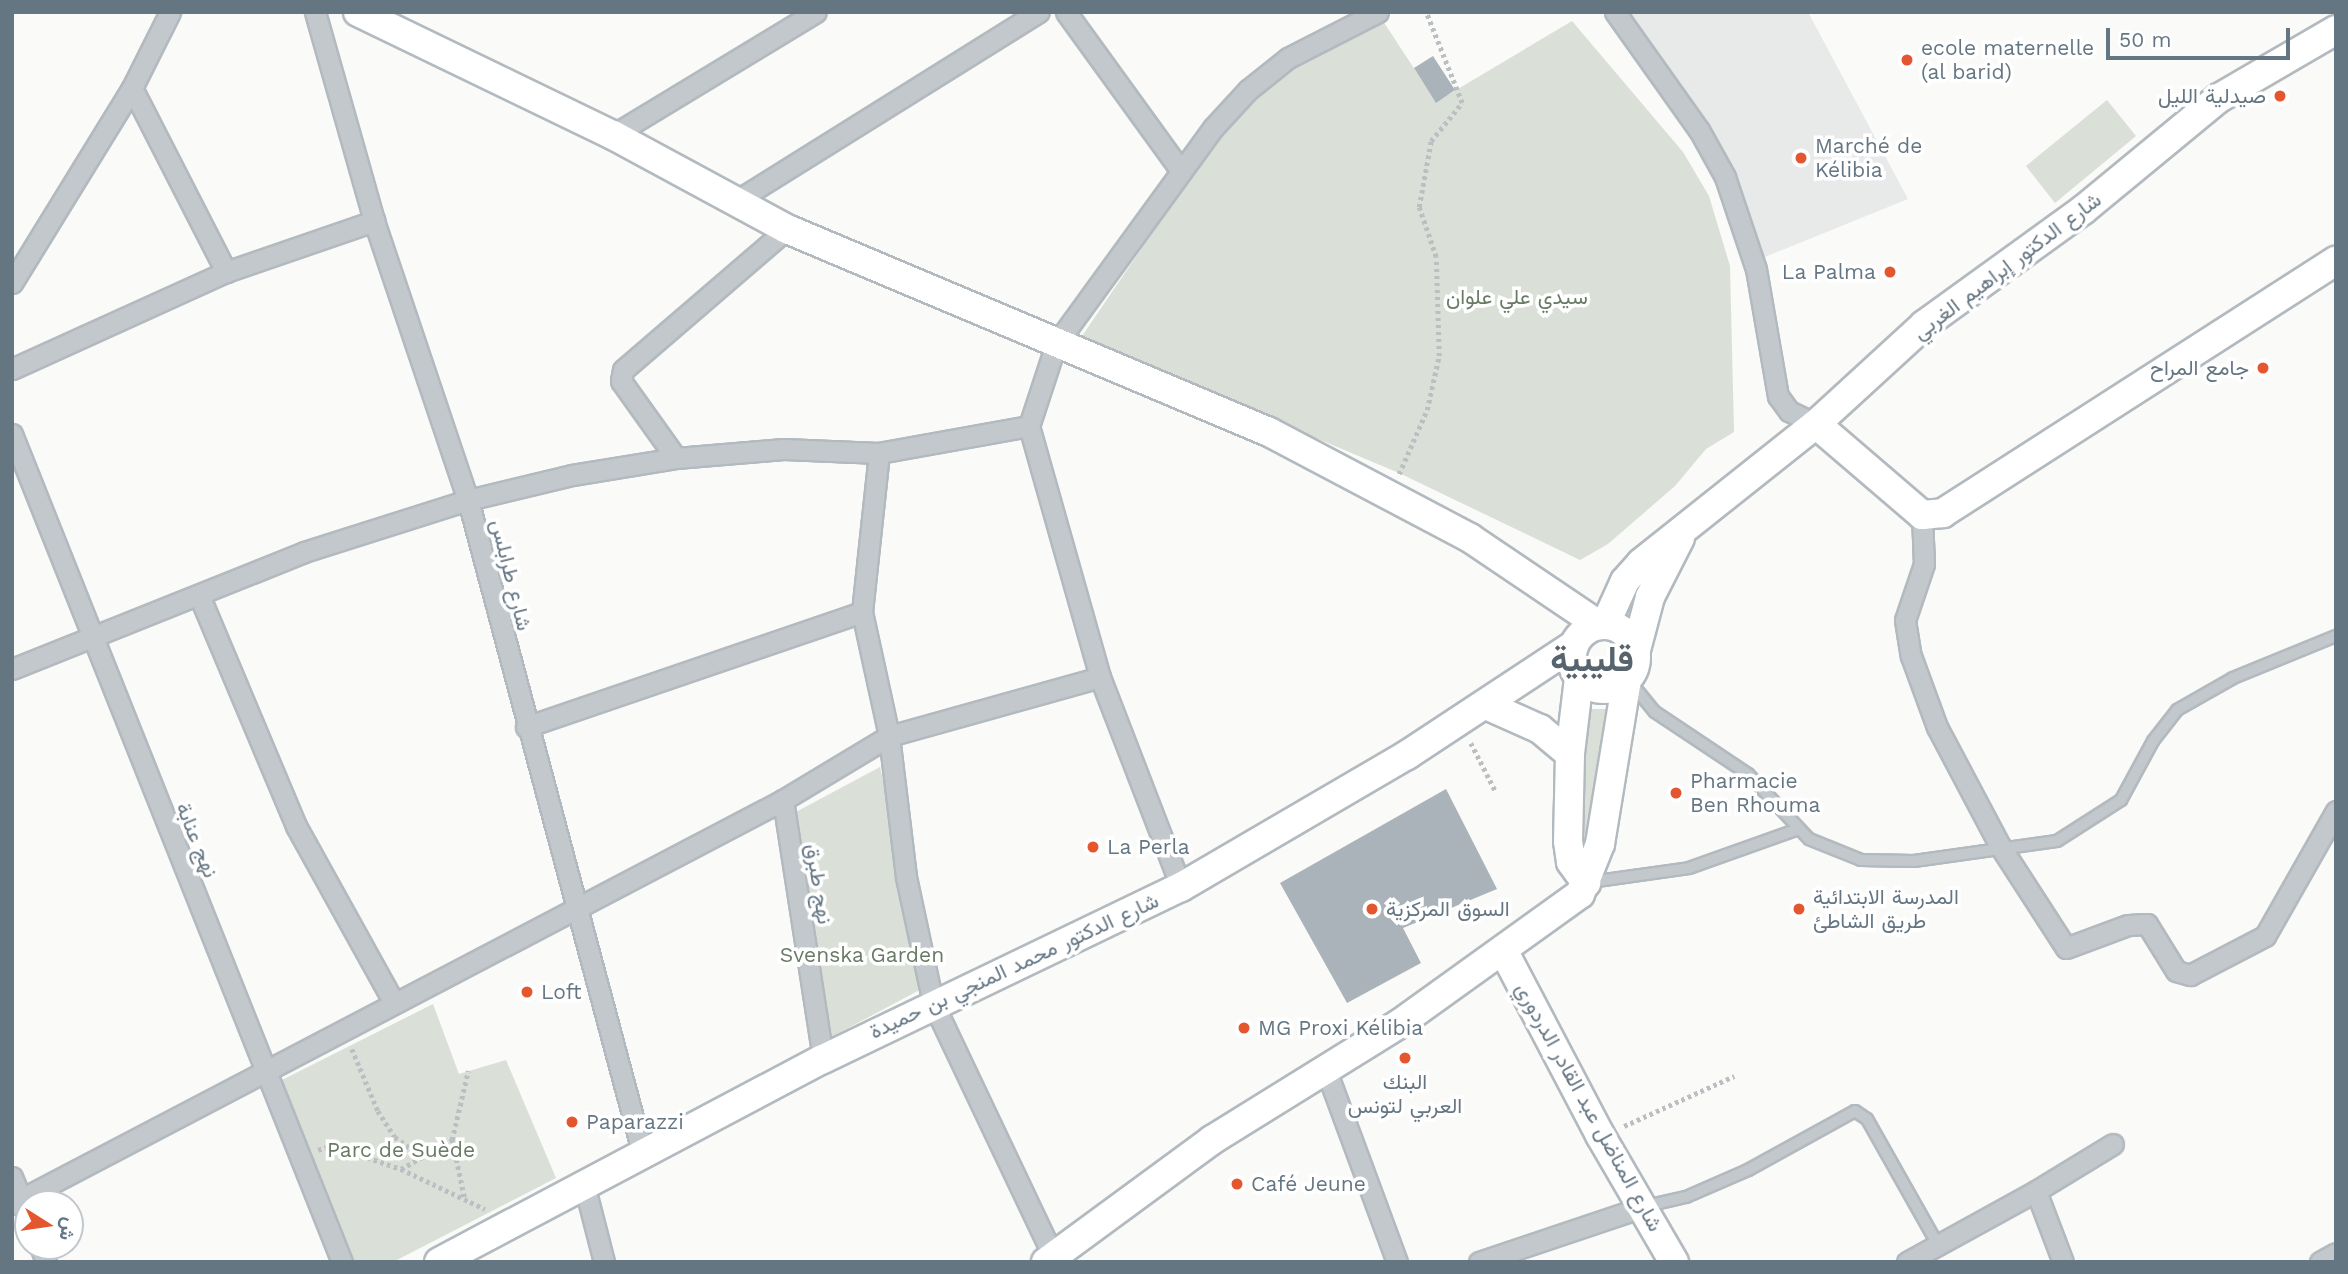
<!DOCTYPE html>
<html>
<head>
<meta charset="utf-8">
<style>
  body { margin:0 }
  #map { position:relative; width:2348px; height:1274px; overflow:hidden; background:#fafaf8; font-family:"Work Sans",Vazirmatn,sans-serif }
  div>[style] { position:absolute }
  .built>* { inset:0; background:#e8e9e9 }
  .green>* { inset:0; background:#dadfd7 }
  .building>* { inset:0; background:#aab3b9 }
  .path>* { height:4.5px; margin-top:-2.25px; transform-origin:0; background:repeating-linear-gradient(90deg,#bbbfc2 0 3.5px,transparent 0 7px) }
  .roads { filter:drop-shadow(2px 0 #b3babf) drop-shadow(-2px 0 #b3babf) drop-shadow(0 2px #b3babf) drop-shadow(0 -2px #b3babf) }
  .lane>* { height:10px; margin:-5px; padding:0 5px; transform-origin:5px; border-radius:5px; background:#c3c8cc }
  .street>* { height:19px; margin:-9.5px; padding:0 9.5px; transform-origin:9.5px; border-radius:9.5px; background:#c3c8cc }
  .secondary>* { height:28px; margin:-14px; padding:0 14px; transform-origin:14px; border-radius:14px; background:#fff }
  .secondary>.ring { margin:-14px; padding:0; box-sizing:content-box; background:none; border:28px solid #fff; border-radius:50% }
  .dots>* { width:19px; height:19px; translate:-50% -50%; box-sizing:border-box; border:4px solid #fff; border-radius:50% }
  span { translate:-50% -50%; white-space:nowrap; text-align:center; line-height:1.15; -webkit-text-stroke:7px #fff; paint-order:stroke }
  .poi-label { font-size:21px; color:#657683 }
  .left { translate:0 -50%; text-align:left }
  .right { translate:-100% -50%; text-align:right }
  .street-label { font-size:21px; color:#657683 }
  .park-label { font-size:21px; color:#687a64 }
  .town-label { font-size:35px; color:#57646e; font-weight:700 }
  .frame { position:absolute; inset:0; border:14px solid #657683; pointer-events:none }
  .north { position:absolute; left:14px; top:1190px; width:70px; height:70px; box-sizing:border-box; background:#fff; border:2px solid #c1c8cd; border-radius:50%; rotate:102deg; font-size:19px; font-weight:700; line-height:28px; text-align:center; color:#657683 }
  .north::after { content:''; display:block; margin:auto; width:24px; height:32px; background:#e4572e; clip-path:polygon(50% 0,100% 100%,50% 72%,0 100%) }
  .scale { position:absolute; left:2106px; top:28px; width:184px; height:32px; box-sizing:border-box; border:4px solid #657683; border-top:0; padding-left:9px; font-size:21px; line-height:24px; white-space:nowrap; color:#657683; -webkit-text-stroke:5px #fff; paint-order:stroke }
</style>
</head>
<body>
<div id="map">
  <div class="built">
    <i style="clip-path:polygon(1610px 12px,1808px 12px,1908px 199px,1755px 261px,1733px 180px)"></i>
  </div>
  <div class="green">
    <i style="clip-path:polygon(1381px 18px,1436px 102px,1572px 21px,1683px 152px,1709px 196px,1730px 266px,1734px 432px,1706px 449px,1675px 486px,1608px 544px,1580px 560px,1399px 473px,1080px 339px,1241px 102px,1285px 69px)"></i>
    <i style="clip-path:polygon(2107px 100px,2136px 136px,2055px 203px,2026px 166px)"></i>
    <i style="clip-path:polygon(1583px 709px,1617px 709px,1585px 856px)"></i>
    <i style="clip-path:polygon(880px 767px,927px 986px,822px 1042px,779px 821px)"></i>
    <i style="clip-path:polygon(433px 1004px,459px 1074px,506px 1060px,556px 1178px,393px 1262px,343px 1262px,270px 1086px)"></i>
  </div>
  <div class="building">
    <i style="clip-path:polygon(1433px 56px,1455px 90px,1436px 103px,1414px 68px)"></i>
    <i style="clip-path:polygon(1446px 789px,1497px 889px,1403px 928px,1421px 963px,1347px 1003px,1280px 883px)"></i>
  </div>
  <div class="path">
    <i style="left:1399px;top:474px;width:70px;rotate:-66.4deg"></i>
    <i style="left:1427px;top:410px;width:55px;rotate:-77.5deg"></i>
    <i style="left:1439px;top:356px;width:99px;rotate:-91.7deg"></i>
    <i style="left:1436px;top:257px;width:53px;rotate:-108.8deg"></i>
    <i style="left:1419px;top:207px;width:67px;rotate:-79.7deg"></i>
    <i style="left:1431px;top:141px;width:49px;rotate:-50.8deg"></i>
    <i style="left:1462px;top:103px;width:98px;rotate:-111.6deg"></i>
    <i style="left:1471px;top:743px;width:55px;rotate:63deg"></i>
    <i style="left:352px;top:1049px;width:67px;rotate:67.2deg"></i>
    <i style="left:378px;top:1111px;width:31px;rotate:57deg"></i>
    <i style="left:395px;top:1137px;width:34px;rotate:36deg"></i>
    <i style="left:1624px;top:1126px;width:121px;rotate:-24.4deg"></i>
    <i style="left:318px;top:1150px;width:8px;rotate:-23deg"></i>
    <i style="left:325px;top:1147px;width:30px;rotate:12deg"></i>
    <i style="left:354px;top:1153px;width:50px;rotate:18.8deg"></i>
    <i style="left:401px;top:1169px;width:93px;rotate:25.5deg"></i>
    <i style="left:401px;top:1169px;width:59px;rotate:-29.6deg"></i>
    <i style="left:464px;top:1197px;width:58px;rotate:-101.9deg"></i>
    <i style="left:452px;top:1140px;width:71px;rotate:-76.9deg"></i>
  </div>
  <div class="roads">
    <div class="lane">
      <i style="left:1632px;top:684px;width:36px;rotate:51deg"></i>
      <i style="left:1655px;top:712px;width:112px;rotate:33.7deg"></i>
      <i style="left:1748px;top:774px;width:89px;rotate:46.8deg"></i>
      <i style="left:1809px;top:839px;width:56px;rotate:22deg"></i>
      <i style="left:1861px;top:860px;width:53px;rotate:1.1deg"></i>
      <i style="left:1914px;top:861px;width:144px;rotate:-8deg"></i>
      <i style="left:2057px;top:841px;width:76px;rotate:-32.6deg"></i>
      <i style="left:2121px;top:800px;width:67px;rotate:-61.5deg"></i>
      <i style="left:2153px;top:741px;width:39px;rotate:-52deg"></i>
      <i style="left:2177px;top:710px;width:64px;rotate:-29.7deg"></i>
      <i style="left:2233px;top:678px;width:111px;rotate:-22.2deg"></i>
      <i style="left:1590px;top:882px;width:100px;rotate:-8deg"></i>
      <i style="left:1689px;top:868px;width:114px;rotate:-19.6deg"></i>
      <i style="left:1646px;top:1206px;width:41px;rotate:-12.7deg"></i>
      <i style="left:1686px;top:1197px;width:68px;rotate:-23.5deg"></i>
      <i style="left:1748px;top:1170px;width:122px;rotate:-28.9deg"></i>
      <i style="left:1855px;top:1111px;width:14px;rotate:34deg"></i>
      <i style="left:1867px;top:1119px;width:147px;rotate:60.6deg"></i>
    </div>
    <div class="street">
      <i style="left:315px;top:12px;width:217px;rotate:74.2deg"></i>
      <i style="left:374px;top:221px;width:294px;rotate:71.4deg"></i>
      <i style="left:468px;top:500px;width:678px;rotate:75.04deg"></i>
      <i style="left:1066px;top:12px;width:196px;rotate:54.1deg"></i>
      <i style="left:1615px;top:12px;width:145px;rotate:54.6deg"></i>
      <i style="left:1699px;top:130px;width:54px;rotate:61deg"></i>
      <i style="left:1725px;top:177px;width:97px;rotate:71.4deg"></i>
      <i style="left:1756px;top:269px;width:129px;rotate:80.2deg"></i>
      <i style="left:1778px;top:396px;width:19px;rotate:54deg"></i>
      <i style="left:1789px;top:411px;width:30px;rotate:26deg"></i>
      <i style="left:132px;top:88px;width:207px;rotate:62.9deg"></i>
      <i style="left:613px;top:135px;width:237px;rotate:-31.2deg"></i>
      <i style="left:736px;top:201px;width:357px;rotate:-32deg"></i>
      <i style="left:12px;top:283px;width:229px;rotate:-58.4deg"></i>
      <i style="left:132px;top:88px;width:85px;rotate:-63.4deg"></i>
      <i style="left:12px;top:369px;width:235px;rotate:-24.4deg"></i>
      <i style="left:226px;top:272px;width:157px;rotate:-19deg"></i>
      <i style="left:12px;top:434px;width:891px;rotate:68.27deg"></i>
      <i style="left:879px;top:453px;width:160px;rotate:96.1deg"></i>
      <i style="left:862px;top:612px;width:127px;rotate:77.7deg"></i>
      <i style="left:889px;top:736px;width:142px;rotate:83.1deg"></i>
      <i style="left:906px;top:877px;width:129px;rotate:77.9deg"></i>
      <i style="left:933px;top:1003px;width:280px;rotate:64.6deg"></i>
      <i style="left:676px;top:458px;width:95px;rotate:-125.5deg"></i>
      <i style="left:621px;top:381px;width:11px;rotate:-80deg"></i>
      <i style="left:623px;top:370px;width:216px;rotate:-40.7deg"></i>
      <i style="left:1922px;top:515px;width:49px;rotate:87.7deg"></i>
      <i style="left:1924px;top:564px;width:59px;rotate:108.7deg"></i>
      <i style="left:1905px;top:620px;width:36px;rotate:81deg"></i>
      <i style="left:1911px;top:656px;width:76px;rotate:69.9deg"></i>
      <i style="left:1937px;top:727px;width:135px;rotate:62.1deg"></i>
      <i style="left:2000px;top:846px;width:121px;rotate:57.1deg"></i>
      <i style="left:2066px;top:948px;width:66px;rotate:-20.4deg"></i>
      <i style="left:2128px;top:925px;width:19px;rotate:-3deg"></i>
      <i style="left:2147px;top:924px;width:55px;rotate:58.3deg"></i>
      <i style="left:2176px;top:971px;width:15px;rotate:16deg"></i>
      <i style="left:2190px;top:975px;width:85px;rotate:-27.5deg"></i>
      <i style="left:2265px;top:936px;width:144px;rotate:-60.4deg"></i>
      <i style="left:199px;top:595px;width:251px;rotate:67.2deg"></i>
      <i style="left:296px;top:826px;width:202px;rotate:61deg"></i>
      <i style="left:12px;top:669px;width:315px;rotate:-21.8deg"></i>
      <i style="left:304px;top:552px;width:172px;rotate:-17.6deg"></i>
      <i style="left:468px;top:500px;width:107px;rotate:-13.5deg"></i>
      <i style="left:572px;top:475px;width:105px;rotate:-9.3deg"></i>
      <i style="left:676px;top:458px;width:108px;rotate:-4.8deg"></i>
      <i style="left:784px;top:449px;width:95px;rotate:2.4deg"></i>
      <i style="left:879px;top:453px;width:152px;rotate:-10.2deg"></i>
      <i style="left:526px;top:727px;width:355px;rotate:-18.9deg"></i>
      <i style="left:783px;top:800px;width:262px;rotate:81.2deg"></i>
      <i style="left:1181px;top:887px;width:225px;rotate:-111.1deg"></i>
      <i style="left:1100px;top:677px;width:261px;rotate:-105.8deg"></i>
      <i style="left:1029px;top:426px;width:86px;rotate:-71.8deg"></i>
      <i style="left:1056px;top:344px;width:267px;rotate:-54deg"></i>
      <i style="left:1213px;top:128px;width:52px;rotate:-47.4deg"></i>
      <i style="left:1248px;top:90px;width:51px;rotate:-38.7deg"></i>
      <i style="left:1288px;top:58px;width:101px;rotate:-27.1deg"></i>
      <i style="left:1326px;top:1070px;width:205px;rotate:69.7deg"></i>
      <i style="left:12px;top:1177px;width:42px;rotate:67.7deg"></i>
      <i style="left:584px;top:1184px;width:81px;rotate:75.6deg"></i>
      <i style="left:2036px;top:1191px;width:90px;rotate:-31.4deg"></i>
      <i style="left:12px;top:1204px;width:870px;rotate:-27.65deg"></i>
      <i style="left:783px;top:800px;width:124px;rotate:-31.1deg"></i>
      <i style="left:889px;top:736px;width:219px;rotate:-15.6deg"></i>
      <i style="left:40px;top:1246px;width:17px;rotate:69deg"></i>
      <i style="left:1479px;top:1262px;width:175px;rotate:-18.6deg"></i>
      <i style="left:1907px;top:1262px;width:147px;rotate:-28.8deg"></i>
      <i style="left:2036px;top:1191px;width:76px;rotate:69.2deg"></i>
      <i style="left:2320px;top:1262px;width:18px;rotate:-29deg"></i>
    </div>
    <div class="secondary">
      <i style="left:358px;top:12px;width:283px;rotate:25.8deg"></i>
      <i style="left:613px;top:135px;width:198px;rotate:28.4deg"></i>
      <i style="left:787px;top:229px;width:523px;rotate:22.84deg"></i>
      <i style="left:1269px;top:432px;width:227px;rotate:27.8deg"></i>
      <i style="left:1470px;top:538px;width:156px;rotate:34deg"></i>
      <i style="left:1816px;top:424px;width:140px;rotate:40.6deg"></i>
      <i style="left:1922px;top:515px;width:21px;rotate:-5deg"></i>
      <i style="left:1943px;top:513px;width:467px;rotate:-32.7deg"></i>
      <i class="ring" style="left:1572px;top:625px;width:36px;height:36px"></i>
      <i style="left:1605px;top:625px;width:48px;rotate:-65.6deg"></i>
      <i style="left:1625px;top:581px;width:24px;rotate:-48deg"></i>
      <i style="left:1641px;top:563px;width:223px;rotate:-38.5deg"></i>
      <i style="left:1816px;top:424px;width:147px;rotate:-42.5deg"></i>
      <i style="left:1924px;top:325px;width:196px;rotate:-35.9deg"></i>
      <i style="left:2083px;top:210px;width:176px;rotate:-39.5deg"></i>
      <i style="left:2219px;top:98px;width:135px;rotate:-30.2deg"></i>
      <i style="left:1636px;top:650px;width:55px;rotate:-75.2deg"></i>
      <i style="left:1650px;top:597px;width:66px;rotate:-63deg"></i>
      <i style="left:1579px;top:678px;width:77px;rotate:96.8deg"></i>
      <i style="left:1570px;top:754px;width:87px;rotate:91.3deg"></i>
      <i style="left:1568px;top:841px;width:21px;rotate:82deg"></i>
      <i style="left:1571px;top:862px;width:26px;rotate:54deg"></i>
      <i style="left:1486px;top:705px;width:59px;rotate:24deg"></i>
      <i style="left:1540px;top:729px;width:39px;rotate:40deg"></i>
      <i style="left:1504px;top:952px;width:207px;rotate:62.3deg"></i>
      <i style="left:1600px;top:1135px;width:147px;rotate:59.8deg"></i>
      <i style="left:439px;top:1262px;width:434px;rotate:-27.9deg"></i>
      <i style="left:823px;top:1059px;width:397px;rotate:-25.7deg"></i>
      <i style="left:1181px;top:887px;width:262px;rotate:-30.3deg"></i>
      <i style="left:1407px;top:755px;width:200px;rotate:-33.4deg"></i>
      <i style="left:1046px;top:1262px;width:206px;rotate:-36.3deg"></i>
      <i style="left:1212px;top:1140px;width:220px;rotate:-31.8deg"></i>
      <i style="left:1399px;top:1024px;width:223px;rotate:-35.7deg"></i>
      <i style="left:1580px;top:894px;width:54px;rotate:-68.2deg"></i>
      <i style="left:1600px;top:844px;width:166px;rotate:-80.7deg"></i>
    </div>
  </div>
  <div class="dots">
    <i style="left:1907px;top:60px;background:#e4572e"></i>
    <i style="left:2280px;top:96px;background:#e4572e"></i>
    <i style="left:1801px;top:158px;background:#e4572e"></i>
    <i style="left:1890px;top:272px;background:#e4572e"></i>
    <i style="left:2263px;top:368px;background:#e4572e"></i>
    <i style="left:1676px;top:793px;background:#e4572e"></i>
    <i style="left:1093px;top:847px;background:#e4572e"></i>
    <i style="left:1372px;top:909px;background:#e4572e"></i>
    <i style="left:1799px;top:909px;background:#e4572e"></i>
    <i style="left:527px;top:992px;background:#e4572e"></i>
    <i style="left:1244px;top:1028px;background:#e4572e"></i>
    <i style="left:1405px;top:1058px;background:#e4572e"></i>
    <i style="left:572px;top:1122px;background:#e4572e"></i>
    <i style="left:1237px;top:1184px;background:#e4572e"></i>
  </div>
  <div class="poi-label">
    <span class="left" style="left:1921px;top:60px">ecole maternelle<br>(al barid)</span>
    <span class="right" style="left:2266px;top:96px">صيدلية الليل</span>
    <span class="left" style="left:1815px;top:158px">Marché de<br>Kélibia</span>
    <span class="right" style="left:1876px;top:272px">La Palma</span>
    <span class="right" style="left:2249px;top:368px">جامع المراح</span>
    <span class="left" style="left:1690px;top:793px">Pharmacie<br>Ben Rhouma</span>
    <span class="left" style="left:1107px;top:847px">La Perla</span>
    <span class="left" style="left:1813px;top:909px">المدرسة الابتدائية<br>طريق الشاطئ</span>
    <span class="left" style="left:1386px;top:909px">السوق المركزية</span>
    <span class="left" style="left:541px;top:992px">Loft</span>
    <span class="left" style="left:1258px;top:1028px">MG Proxi Kélibia</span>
    <span style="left:1405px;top:1094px">البنك<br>العربي لتونس</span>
    <span class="left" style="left:586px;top:1122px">Paparazzi</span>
    <span class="left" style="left:1251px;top:1184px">Café Jeune</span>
  </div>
  <div class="street-label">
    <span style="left:2007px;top:266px;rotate:-37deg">شارع الدكتور إبراهيم الغربي</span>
    <span style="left:511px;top:575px;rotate:76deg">شارع طرابلس</span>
    <span style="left:197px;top:840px;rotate:68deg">نهج عنابة</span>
    <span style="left:819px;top:884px;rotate:81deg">نهج طبرق</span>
    <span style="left:1014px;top:966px;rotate:-25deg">شارع الدكتور محمد المنجي بن حميدة</span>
    <span style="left:1589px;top:1107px;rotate:61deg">شارع المناضل عبد القادر الدردوري</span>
  </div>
  <div class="park-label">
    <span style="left:1517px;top:297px">سيدي علي علوان</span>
    <span style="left:862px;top:955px">Svenska Garden</span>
    <span style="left:401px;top:1150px">Parc de Suède</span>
  </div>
  <div class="town-label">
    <span style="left:1592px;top:659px">قليبية</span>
  </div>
  <div class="frame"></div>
  <div class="north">ش</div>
  <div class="scale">50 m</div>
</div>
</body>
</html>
